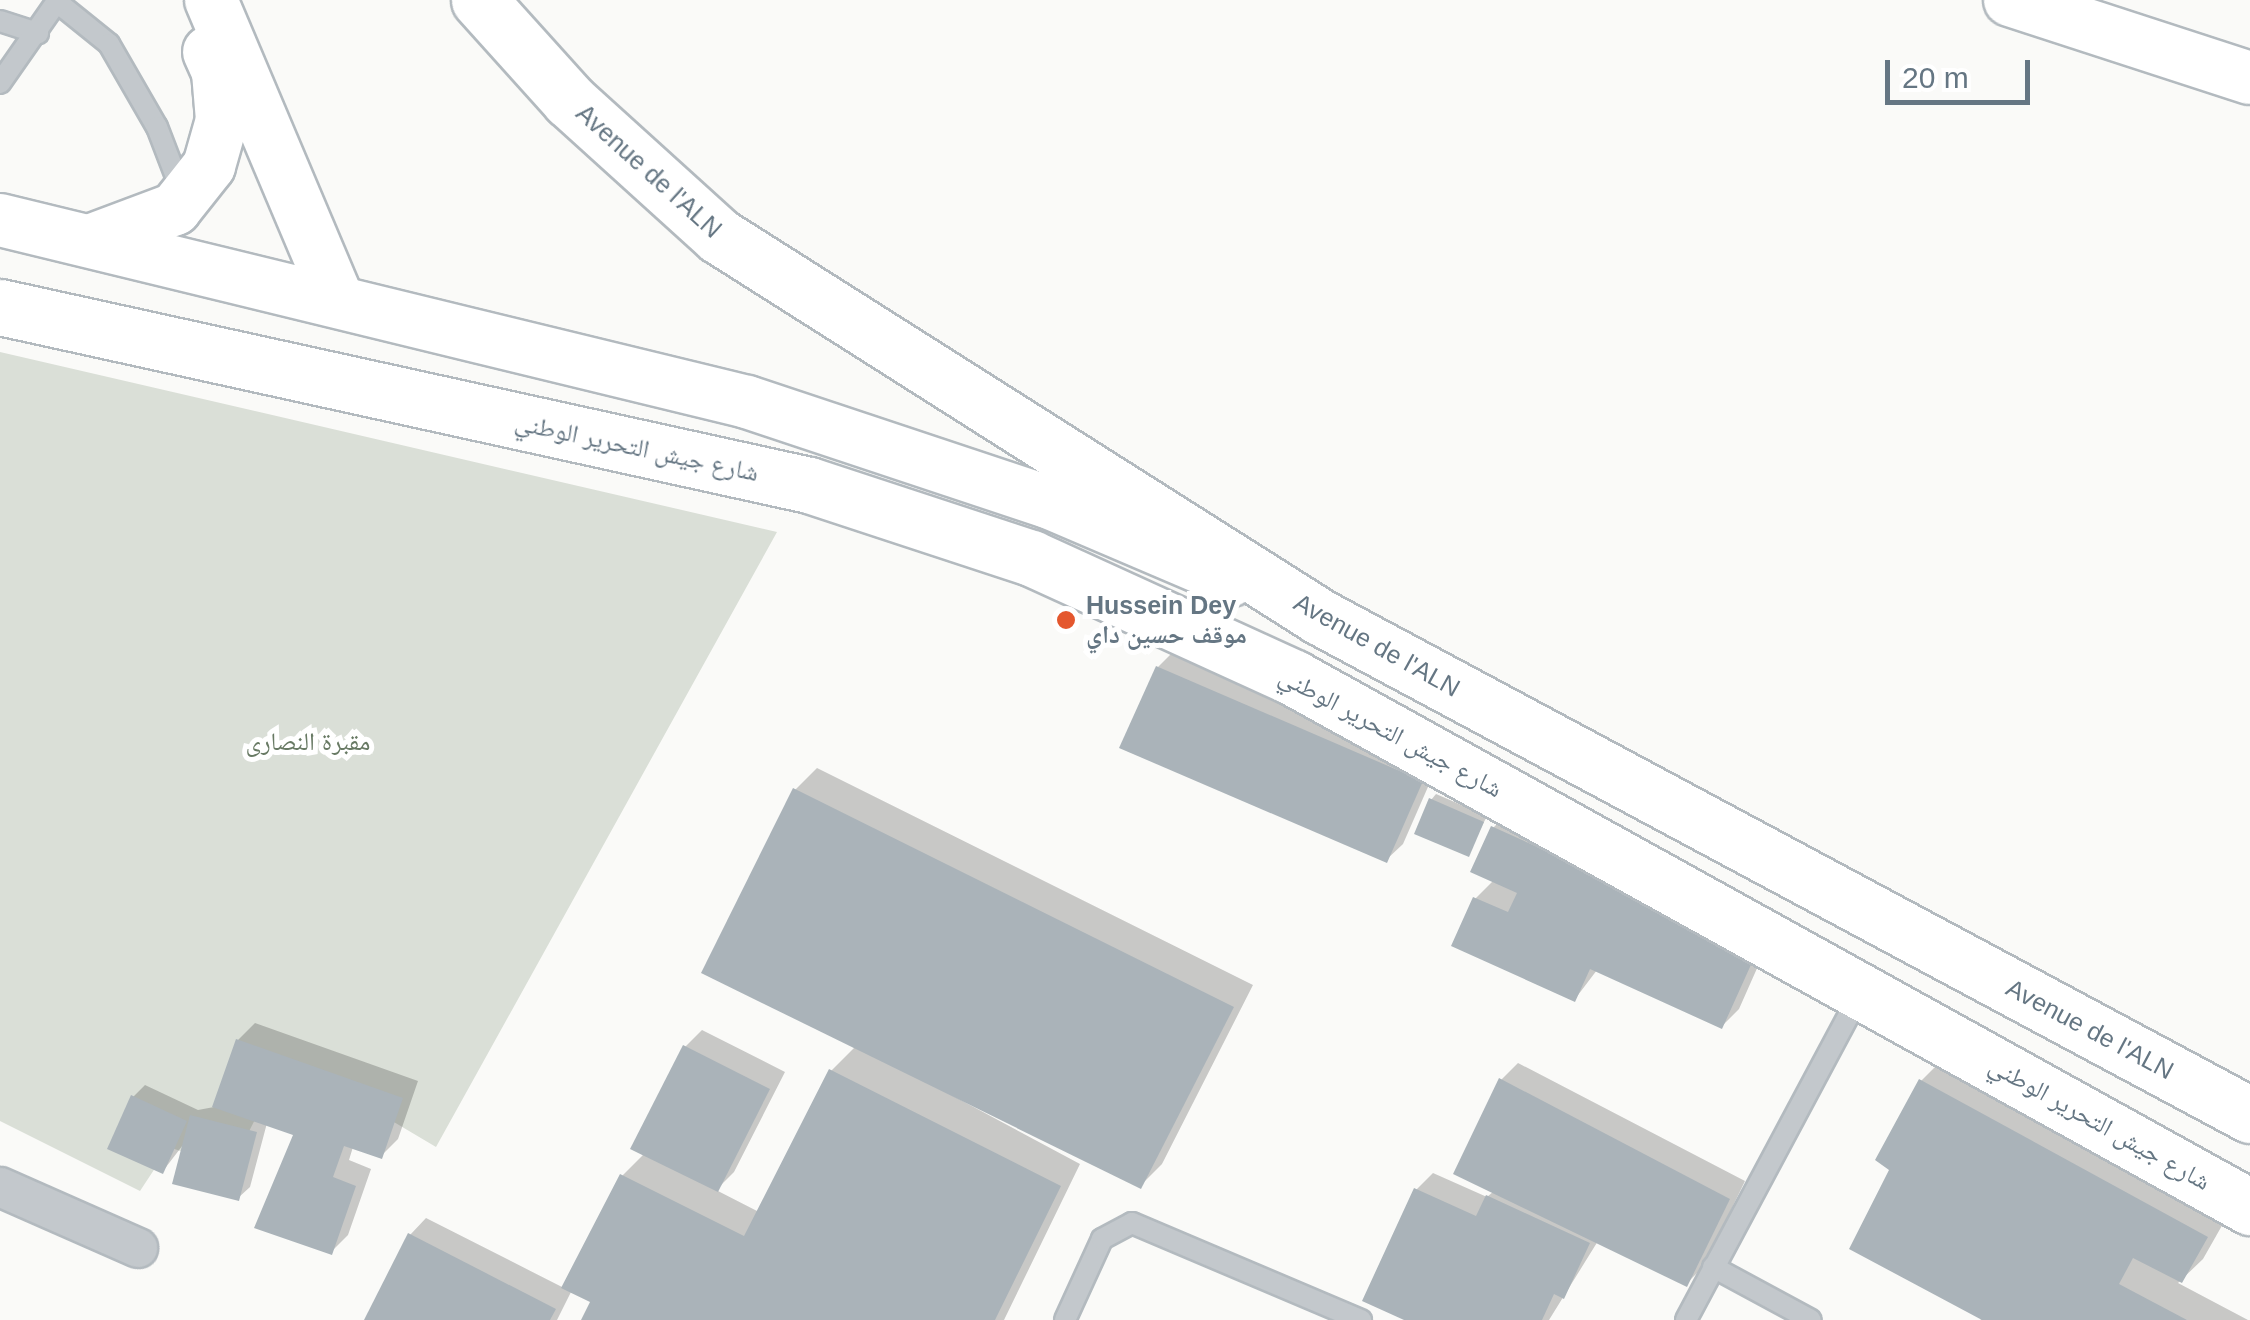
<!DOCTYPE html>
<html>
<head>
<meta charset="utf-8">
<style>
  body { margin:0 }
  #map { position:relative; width:2250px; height:1320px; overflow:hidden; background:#fafaf8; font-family:Helvetica,"Noto Naskh Arabic",sans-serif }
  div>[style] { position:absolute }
  .green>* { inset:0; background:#dadfd7 }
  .shadow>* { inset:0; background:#0003 }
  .building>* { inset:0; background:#aab3b9 }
  .roads { filter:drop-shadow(2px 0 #b3babf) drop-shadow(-2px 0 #b3babf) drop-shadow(0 2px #b3babf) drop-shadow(0 -2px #b3babf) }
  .lane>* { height:20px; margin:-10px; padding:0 10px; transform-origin:10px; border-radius:10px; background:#c3c8cc }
  .street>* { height:38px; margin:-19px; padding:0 19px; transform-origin:19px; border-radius:19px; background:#c3c8cc }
  .secondary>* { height:52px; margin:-26px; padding:0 26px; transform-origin:26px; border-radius:26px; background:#fff }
  .highway>* { height:55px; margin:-27.5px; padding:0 27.5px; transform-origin:27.5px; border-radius:27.5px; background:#fff }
  .dots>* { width:28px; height:28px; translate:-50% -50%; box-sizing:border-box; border:5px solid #fff; border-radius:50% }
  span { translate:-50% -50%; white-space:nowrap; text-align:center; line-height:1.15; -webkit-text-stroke:10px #fff; paint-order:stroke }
  .street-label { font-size:25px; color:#657683 }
  .poi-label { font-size:25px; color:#657683; font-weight:700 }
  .left { translate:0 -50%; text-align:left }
  .park-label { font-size:25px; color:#687a64 }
  .scale { position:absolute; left:1885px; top:60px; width:145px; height:45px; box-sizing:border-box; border:5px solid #657683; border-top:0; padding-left:12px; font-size:30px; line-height:35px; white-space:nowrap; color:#657683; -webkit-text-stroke:8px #fff; paint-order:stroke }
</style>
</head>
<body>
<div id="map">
  <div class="green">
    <i style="clip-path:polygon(0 352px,777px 532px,436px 1147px,286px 1058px,230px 1169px,169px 1147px,140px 1191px,0 1121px)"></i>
  </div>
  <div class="shadow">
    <i style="clip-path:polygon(1175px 650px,1438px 764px,1403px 844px,1386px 860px,1158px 667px)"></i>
    <i style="clip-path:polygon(817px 768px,1253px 985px,1162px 1164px,1140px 1186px,901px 1068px,1080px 1164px,1004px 1320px,584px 1320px,594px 1301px,572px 1290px,557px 1320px,367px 1320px,410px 1235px,426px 1218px,564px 1288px,622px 1176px,645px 1153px,685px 1047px,702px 1030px,785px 1072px,734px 1172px,716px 1190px,759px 1212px,831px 1071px,856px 1046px,795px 790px)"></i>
    <i style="clip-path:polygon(1436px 794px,1487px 816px,1468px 854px,1431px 800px)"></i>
    <i style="clip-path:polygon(1510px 811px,1774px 930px,1739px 1009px,1722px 1026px,1597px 970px,1575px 999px,1454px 945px,1476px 898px,1494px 880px,1493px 828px)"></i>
    <i style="clip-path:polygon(255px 1023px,418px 1081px,398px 1139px,381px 1156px,353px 1147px,349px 1160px,371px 1169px,348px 1235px,331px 1252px,257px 1226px,296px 1133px,267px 1123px,250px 1187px,238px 1198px,186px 1141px,163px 1171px,133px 1097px,145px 1085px,198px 1110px,214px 1107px,238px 1040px)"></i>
    <i style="clip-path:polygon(1943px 1059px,2228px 1215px,2203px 1259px,2178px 1283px,2248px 1320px,1981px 1320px,1893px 1170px,1921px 1081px)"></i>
    <i style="clip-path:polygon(1518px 1063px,1745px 1181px,1703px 1267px,1686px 1284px,1598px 1241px,1549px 1320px,1410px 1320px,1416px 1190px,1433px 1173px,1487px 1197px,1494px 1191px,1501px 1080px)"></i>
  </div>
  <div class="building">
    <i style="clip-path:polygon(1156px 666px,1423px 781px,1387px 863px,1119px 748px)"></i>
    <i style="clip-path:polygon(793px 788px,1234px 1007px,1141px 1189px,701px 973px)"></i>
    <i style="clip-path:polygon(1429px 798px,1484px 822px,1469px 857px,1414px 834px)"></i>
    <i style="clip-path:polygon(1491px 826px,1759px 947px,1722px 1029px,1590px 969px,1575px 1002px,1451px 946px,1473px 897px,1508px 912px,1517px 893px,1470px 872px)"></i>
    <i style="clip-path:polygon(236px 1039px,403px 1098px,382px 1159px,344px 1146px,333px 1177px,356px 1186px,332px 1255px,254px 1228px,293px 1135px,212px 1107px)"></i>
    <i style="clip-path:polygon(683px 1045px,770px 1089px,718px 1192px,630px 1149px)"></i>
    <i style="clip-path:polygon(829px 1069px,1061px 1186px,995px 1320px,581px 1320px,590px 1302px,561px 1288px,620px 1174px,744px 1236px)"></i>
    <i style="clip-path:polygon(1499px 1078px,1730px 1199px,1687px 1287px,1453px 1174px)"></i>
    <i style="clip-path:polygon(1919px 1079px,2208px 1237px,2182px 1283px,2133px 1258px,2119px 1284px,2187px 1320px,1982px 1320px,1849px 1249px,1889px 1170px,1875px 1160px)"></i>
    <i style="clip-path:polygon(131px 1095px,187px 1121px,163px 1174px,107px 1149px)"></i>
    <i style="clip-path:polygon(190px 1115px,257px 1132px,239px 1201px,172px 1184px)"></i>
    <i style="clip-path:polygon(1414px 1188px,1476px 1216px,1486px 1195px,1590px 1243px,1564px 1299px,1554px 1294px,1542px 1320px,1404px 1320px,1362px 1301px)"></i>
    <i style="clip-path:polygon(408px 1233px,556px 1309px,550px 1320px,364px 1320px)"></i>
  </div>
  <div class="roads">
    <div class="lane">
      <i style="left:57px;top:2px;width:67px;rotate:38.9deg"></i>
      <i style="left:109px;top:44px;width:96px;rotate:60deg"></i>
      <i style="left:157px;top:127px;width:70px;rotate:69deg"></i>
      <i style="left:0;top:21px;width:40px;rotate:18deg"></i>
      <i style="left:0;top:83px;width:101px;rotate:-55.1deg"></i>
      <i style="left:1713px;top:1267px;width:111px;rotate:28.4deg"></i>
      <i style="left:1065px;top:1320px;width:89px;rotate:-65.4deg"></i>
      <i style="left:1102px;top:1239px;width:34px;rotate:-28deg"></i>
      <i style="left:1132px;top:1223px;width:249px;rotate:23deg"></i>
      <i style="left:1686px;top:1320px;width:367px;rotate:-61.9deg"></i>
    </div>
    <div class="street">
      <i style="left:0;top:1187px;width:151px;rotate:23.8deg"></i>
    </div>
    <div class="secondary">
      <i style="left:211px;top:0;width:324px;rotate:67.1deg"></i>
      <i style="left:2010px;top:0;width:252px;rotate:18deg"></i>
      <i style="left:0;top:220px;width:769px;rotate:13.69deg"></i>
      <i style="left:747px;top:402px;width:317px;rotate:18.4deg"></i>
      <i style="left:1048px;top:502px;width:199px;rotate:23.1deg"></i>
      <i style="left:92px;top:240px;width:89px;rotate:-20.5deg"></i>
      <i style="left:175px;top:209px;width:55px;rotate:-51.7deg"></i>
      <i style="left:209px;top:166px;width:48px;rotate:-74.2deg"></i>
      <i style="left:222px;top:120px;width:48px;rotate:-94.8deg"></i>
      <i style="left:218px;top:72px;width:22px;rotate:-114deg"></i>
    </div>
    <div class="highway">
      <i style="left:479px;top:0;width:135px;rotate:48deg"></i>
      <i style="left:569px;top:100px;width:202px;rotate:42.2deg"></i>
      <i style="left:719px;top:236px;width:712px;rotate:32.37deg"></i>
      <i style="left:1320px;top:617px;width:1055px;rotate:28.17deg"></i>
      <i style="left:0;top:307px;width:828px;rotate:12.41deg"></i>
      <i style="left:809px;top:485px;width:234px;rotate:18.2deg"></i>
      <i style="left:1031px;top:558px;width:289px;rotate:24.5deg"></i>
      <i style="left:1294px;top:678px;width:1093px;rotate:28.96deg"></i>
    </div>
  </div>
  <div class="dots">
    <i style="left:1066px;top:620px;background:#e4572e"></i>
  </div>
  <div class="street-label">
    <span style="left:649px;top:171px;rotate:42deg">Avenue de l'ALN</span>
    <span style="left:637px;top:447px;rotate:12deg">شارع جيش التحرير الوطني</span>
    <span style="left:1377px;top:645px;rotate:29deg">Avenue de l'ALN</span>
    <span style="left:1391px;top:732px;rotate:28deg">شارع جيش التحرير الوطني</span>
    <span style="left:2090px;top:1029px;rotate:28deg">Avenue de l'ALN</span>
    <span style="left:2100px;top:1123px;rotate:29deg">شارع جيش التحرير الوطني</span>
  </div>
  <div class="poi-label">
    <span class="left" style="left:1086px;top:620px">Hussein Dey<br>موقف حسين داي</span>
  </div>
  <div class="park-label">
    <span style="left:308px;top:741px">مقبرة النصارى</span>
  </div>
  <div class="scale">20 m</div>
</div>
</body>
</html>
